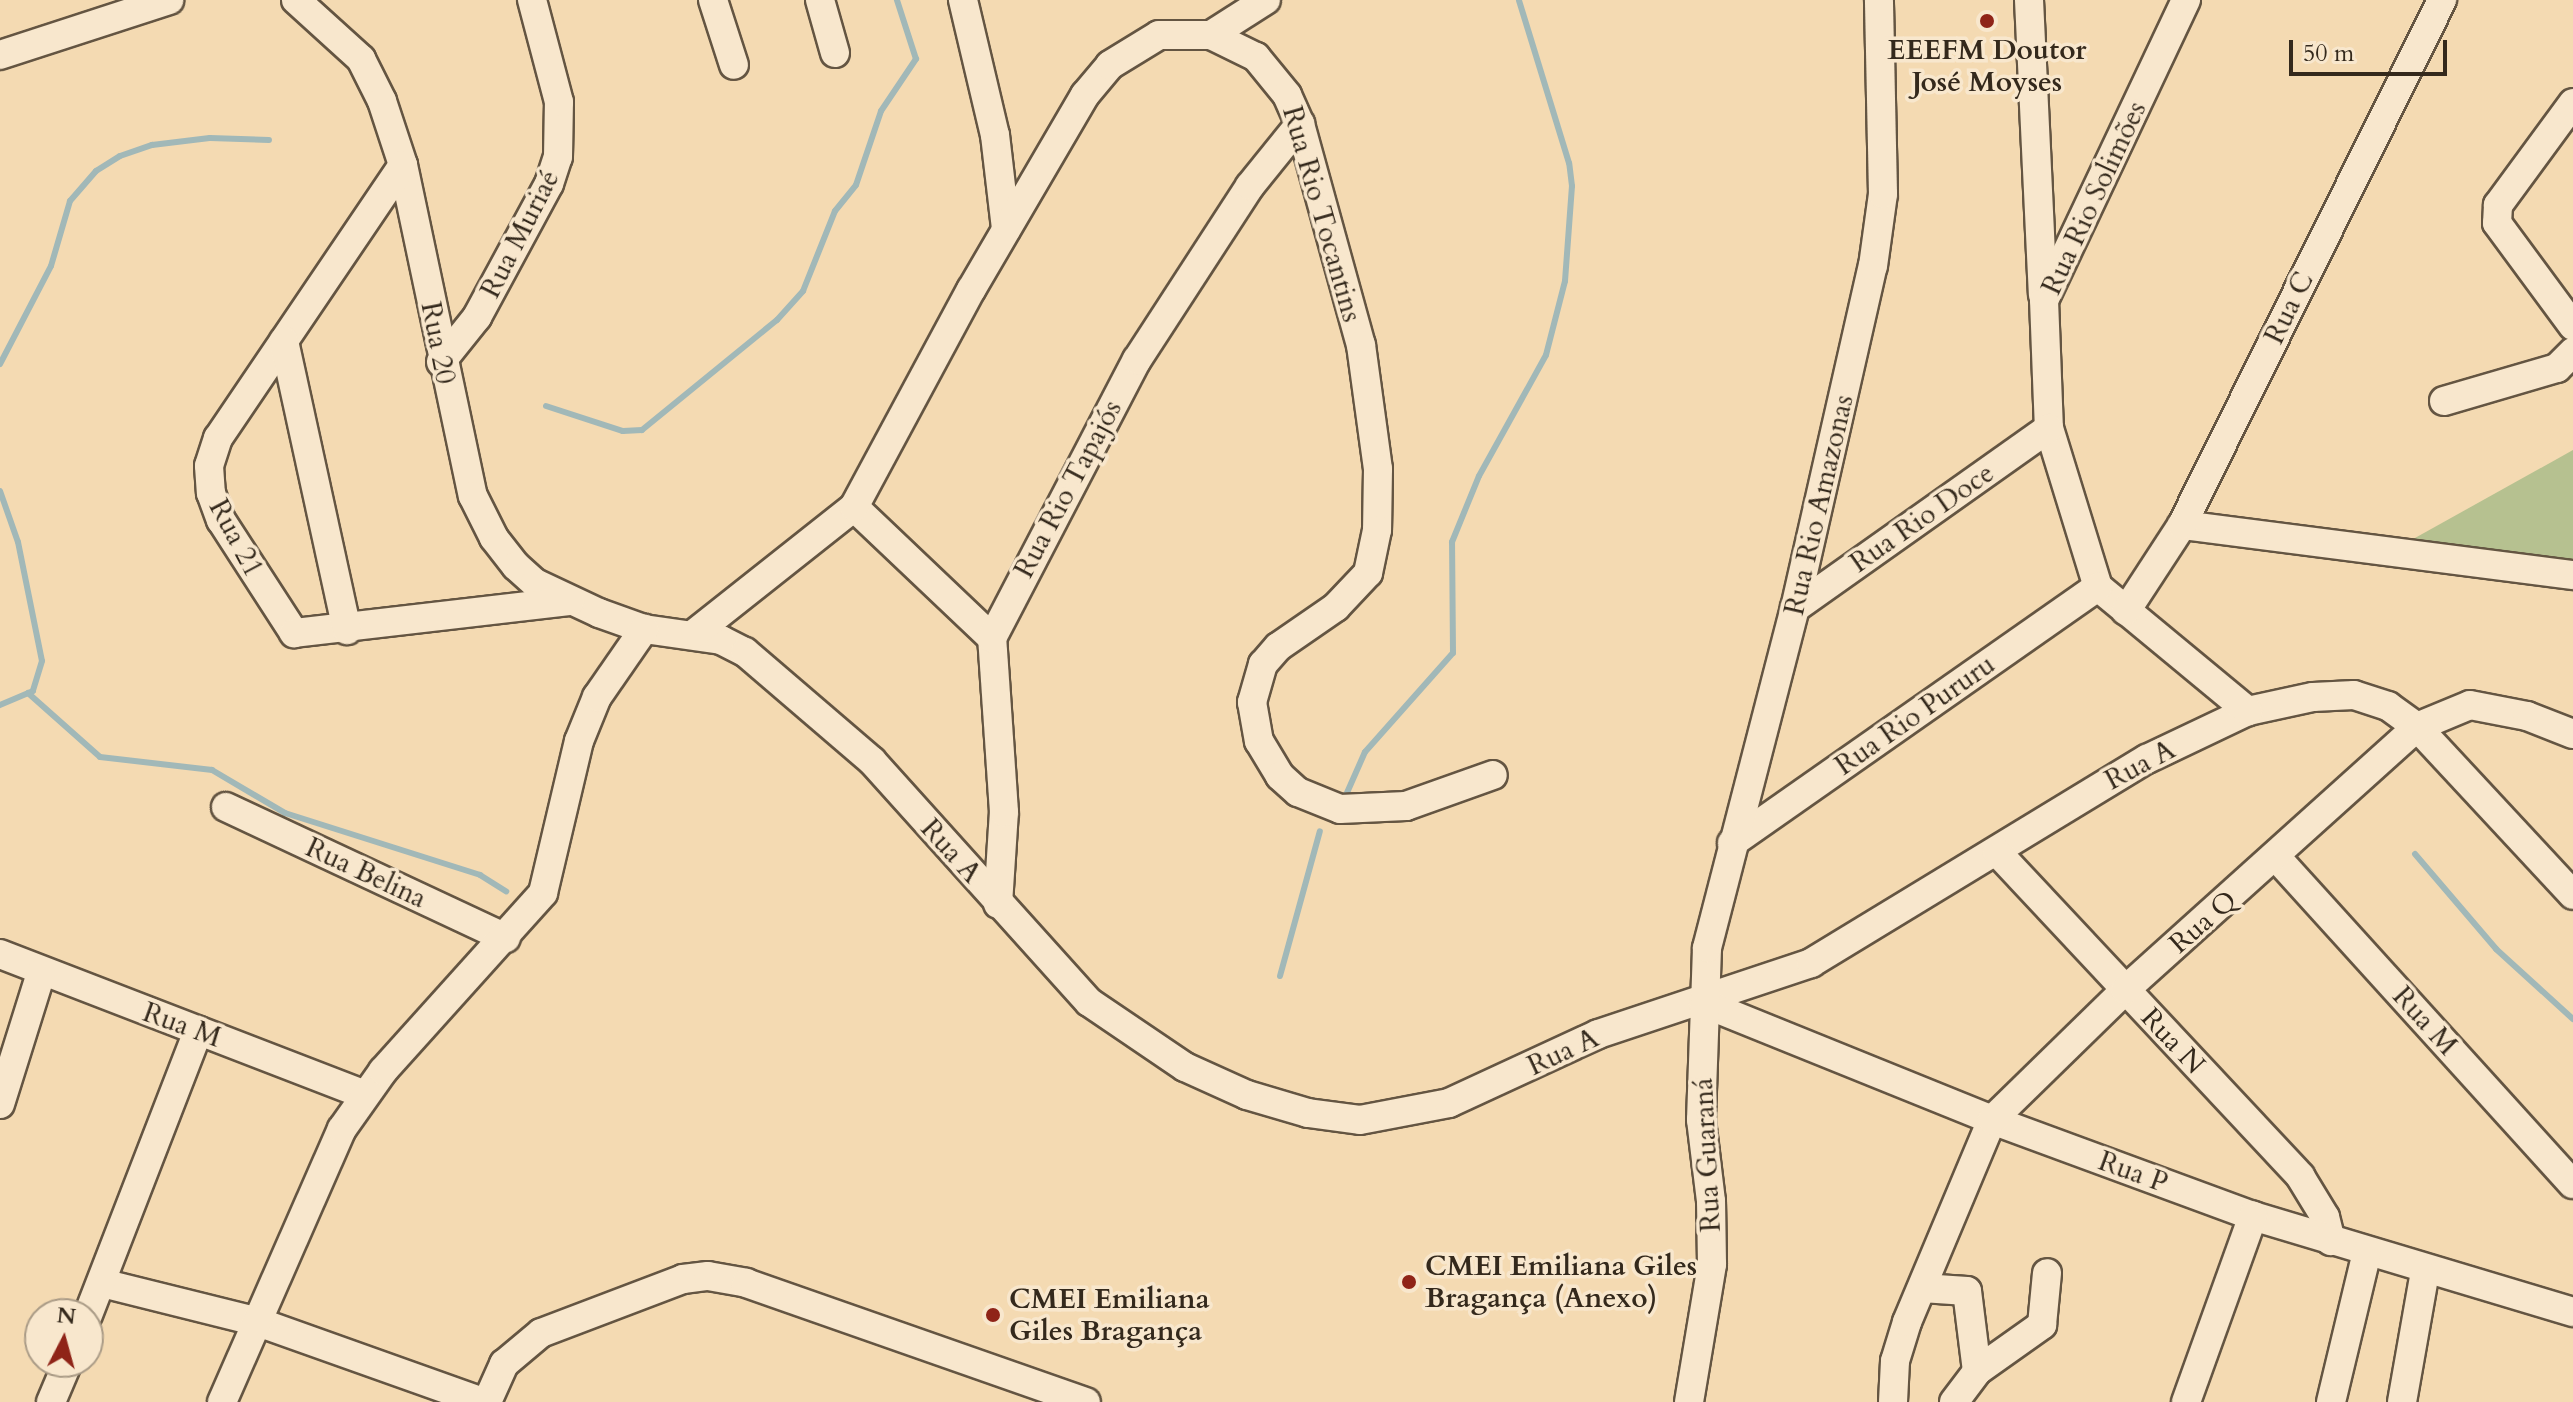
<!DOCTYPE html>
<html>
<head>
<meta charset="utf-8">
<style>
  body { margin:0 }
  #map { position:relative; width:2573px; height:1402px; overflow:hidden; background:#f4dab2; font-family:Cardo,serif }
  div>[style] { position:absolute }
  .green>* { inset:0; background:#b6c190 }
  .stream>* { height:6px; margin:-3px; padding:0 3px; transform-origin:3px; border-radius:3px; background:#a1b8b8 }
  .roads { filter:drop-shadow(2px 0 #645542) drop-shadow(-2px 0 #645542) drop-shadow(0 2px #645542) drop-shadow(0 -2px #645542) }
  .minor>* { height:28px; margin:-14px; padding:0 14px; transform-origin:14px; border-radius:14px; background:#f8e7cd }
  .dots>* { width:22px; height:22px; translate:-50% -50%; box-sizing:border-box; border:4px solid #f8e7cd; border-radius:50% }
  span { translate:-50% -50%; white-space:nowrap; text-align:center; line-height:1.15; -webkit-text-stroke:7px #f8e7cd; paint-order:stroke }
  .poi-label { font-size:28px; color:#34291c; font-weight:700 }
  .left { translate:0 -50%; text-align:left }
  .street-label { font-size:28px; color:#34291c }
  .north { position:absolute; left:24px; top:1298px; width:80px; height:80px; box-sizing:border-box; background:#f8e7cd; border:2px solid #aa9b86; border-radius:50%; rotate:6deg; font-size:22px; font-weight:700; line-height:32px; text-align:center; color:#34291c }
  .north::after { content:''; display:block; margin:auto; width:28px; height:36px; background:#8f2418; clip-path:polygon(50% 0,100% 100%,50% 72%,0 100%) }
  .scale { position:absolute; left:2289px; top:40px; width:158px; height:36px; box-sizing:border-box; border:4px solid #34291c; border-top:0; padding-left:10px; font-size:24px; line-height:28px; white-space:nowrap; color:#34291c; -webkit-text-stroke:6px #f8e7cd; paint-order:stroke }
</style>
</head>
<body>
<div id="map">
  <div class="green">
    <i style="clip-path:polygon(2573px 450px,2573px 568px,2406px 543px)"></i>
  </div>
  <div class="stream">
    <i style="left:0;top:364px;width:110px;rotate:-62.5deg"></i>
    <i style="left:51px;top:266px;width:68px;rotate:-73.7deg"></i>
    <i style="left:70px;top:201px;width:40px;rotate:-49deg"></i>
    <i style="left:96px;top:171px;width:28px;rotate:-32deg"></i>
    <i style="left:120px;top:156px;width:34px;rotate:-19deg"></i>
    <i style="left:152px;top:145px;width:58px;rotate:-6.9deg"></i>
    <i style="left:210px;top:138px;width:59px;rotate:1.9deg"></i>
    <i style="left:546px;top:406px;width:81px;rotate:18deg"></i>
    <i style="left:623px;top:431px;width:19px;rotate:-3deg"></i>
    <i style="left:642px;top:430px;width:174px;rotate:-39.2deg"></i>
    <i style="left:777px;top:320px;width:39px;rotate:-48deg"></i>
    <i style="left:803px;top:291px;width:86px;rotate:-68.2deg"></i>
    <i style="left:835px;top:211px;width:33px;rotate:-51deg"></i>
    <i style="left:856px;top:185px;width:78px;rotate:-71.3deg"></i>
    <i style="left:881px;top:111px;width:63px;rotate:-56.1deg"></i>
    <i style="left:916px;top:59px;width:62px;rotate:-107.9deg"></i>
    <i style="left:0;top:491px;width:54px;rotate:70.6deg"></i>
    <i style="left:18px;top:542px;width:121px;rotate:78.6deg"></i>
    <i style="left:42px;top:661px;width:31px;rotate:107deg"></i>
    <i style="left:33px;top:691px;width:36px;rotate:157deg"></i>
    <i style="left:28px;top:693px;width:96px;rotate:41.6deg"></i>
    <i style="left:100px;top:757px;width:113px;rotate:6.6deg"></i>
    <i style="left:212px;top:770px;width:85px;rotate:30.5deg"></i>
    <i style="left:285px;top:813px;width:205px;rotate:17.6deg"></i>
    <i style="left:480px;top:875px;width:31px;rotate:32deg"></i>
    <i style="left:1346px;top:795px;width:47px;rotate:-66.2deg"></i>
    <i style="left:1365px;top:752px;width:132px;rotate:-48.4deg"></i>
    <i style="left:1453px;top:653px;width:111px;rotate:-90.5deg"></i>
    <i style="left:1452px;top:542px;width:71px;rotate:-67.8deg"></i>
    <i style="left:1479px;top:476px;width:138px;rotate:-61deg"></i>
    <i style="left:1546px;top:355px;width:76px;rotate:-75.6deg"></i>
    <i style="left:1565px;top:281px;width:95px;rotate:-85.8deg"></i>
    <i style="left:1572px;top:186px;width:23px;rotate:-97deg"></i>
    <i style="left:1569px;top:163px;width:170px;rotate:-107.1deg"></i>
    <i style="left:2415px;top:854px;width:125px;rotate:49.5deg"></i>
    <i style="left:2496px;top:949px;width:104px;rotate:42.3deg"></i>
    <i style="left:1280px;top:976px;width:150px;rotate:-74.6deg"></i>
  </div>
  <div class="roads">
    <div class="minor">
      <i style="left:296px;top:0;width:88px;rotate:42.2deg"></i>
      <i style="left:361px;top:59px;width:47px;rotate:63.4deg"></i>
      <i style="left:382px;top:101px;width:67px;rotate:71.8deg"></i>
      <i style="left:403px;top:165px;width:338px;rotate:78.1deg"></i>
      <i style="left:473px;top:496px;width:47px;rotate:63.4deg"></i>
      <i style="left:494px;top:538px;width:36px;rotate:52deg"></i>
      <i style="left:516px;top:566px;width:25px;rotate:42deg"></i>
      <i style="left:535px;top:583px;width:71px;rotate:25.1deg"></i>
      <i style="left:599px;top:613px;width:48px;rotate:19.6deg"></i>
      <i style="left:644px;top:629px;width:78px;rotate:8.1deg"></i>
      <i style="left:721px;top:640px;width:27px;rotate:27deg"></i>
      <i style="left:745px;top:652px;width:167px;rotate:40.6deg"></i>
      <i style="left:872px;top:761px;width:324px;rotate:48deg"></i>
      <i style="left:1089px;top:1002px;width:116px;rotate:34.1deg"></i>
      <i style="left:1185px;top:1067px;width:68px;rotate:24.3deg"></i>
      <i style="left:1247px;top:1095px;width:64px;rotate:16.4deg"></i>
      <i style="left:1308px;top:1113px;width:52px;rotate:7.7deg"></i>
      <i style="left:1360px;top:1120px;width:91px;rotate:-10.8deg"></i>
      <i style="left:1449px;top:1103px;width:164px;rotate:-24.8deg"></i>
      <i style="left:1598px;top:1034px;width:225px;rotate:-18.4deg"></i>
      <i style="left:1811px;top:963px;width:393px;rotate:-31.3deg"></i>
      <i style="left:2147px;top:759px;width:112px;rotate:-25.4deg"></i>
      <i style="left:2248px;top:711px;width:66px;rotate:-12.2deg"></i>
      <i style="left:2313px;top:697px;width:41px;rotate:-2.8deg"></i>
      <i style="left:2354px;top:695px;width:36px;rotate:18deg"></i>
      <i style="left:2388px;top:706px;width:36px;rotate:36deg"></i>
      <i style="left:2417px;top:727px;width:229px;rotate:47.1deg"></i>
      <i style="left:713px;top:0;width:68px;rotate:72.1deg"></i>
      <i style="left:820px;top:0;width:55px;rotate:74.2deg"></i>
      <i style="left:963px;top:0;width:139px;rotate:76.7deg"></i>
      <i style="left:995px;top:135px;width:95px;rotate:83.3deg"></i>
      <i style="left:2029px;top:0;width:295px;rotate:87.3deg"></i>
      <i style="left:2186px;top:0;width:332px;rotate:115.3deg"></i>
      <i style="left:2044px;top:300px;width:128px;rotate:87.8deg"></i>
      <i style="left:2049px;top:428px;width:166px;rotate:72.9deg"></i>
      <i style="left:2098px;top:587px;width:195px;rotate:39.6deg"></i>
      <i style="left:1211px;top:35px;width:65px;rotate:-32.5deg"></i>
      <i style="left:0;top:55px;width:178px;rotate:-18deg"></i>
      <i style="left:2573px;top:103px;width:127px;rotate:126.3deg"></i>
      <i style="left:2498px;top:205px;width:18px;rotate:93deg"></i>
      <i style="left:2497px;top:223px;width:128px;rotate:53.6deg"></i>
      <i style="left:403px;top:165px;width:330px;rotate:124.1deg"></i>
      <i style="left:218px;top:438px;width:29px;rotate:108deg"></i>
      <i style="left:209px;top:466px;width:27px;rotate:86deg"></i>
      <i style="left:211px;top:493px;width:29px;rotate:70deg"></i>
      <i style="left:221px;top:520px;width:135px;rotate:57.1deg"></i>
      <i style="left:294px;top:633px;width:278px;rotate:-6.6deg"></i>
      <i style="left:284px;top:341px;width:296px;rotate:77.7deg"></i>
      <i style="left:441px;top:362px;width:58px;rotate:-51.3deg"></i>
      <i style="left:477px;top:317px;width:151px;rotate:-61.6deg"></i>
      <i style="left:549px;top:184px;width:28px;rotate:-72deg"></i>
      <i style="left:558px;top:157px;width:55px;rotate:-89deg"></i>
      <i style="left:559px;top:102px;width:106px;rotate:-104.8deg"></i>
      <i style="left:2444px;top:401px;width:118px;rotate:-16.3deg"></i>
      <i style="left:2557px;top:368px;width:23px;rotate:-45deg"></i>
      <i style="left:854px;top:507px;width:190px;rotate:43.5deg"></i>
      <i style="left:2182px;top:525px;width:394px;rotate:7.3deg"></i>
      <i style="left:1795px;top:608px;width:311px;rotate:-35.3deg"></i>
      <i style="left:2126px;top:611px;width:103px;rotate:-56.9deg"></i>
      <i style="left:2182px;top:525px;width:586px;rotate:-63.65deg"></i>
      <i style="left:695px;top:633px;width:203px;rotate:-38.4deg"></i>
      <i style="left:854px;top:507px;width:247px;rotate:-61.7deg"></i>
      <i style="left:971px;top:290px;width:226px;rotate:-59.7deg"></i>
      <i style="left:1085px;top:95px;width:39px;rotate:-50deg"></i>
      <i style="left:1110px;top:65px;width:57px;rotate:-31.5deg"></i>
      <i style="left:1159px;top:35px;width:52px"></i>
      <i style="left:1211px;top:35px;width:50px;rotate:26.1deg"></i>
      <i style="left:1256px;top:57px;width:49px;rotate:50.8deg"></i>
      <i style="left:1287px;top:95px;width:32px;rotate:66deg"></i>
      <i style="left:1300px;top:124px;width:229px;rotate:74.6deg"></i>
      <i style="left:1361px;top:345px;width:125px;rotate:82.2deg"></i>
      <i style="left:1378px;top:469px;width:61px;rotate:90.9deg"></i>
      <i style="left:1377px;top:530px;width:44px;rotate:101.8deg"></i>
      <i style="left:1368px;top:573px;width:47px;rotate:133.3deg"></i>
      <i style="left:1336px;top:607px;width:70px;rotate:145.4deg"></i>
      <i style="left:1278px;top:647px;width:23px;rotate:131deg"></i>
      <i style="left:1263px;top:664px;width:40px;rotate:106deg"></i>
      <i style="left:1252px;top:702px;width:40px;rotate:80deg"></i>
      <i style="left:1259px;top:741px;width:41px;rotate:59deg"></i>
      <i style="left:1280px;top:776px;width:24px;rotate:42deg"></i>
      <i style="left:1298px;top:792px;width:45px;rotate:22deg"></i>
      <i style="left:1340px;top:809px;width:66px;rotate:-2.6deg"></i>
      <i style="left:1406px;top:806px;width:92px;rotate:-19.6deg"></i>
      <i style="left:226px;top:807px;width:309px;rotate:25.1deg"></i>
      <i style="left:1732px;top:843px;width:447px;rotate:-35deg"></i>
      <i style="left:1997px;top:852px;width:444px;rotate:46.9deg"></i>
      <i style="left:2300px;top:1176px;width:48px;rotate:58.6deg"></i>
      <i style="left:2325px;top:1217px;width:25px;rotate:76deg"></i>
      <i style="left:2277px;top:858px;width:440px;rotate:47.8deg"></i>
      <i style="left:998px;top:904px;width:92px;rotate:-86.3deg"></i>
      <i style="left:1004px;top:812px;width:174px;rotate:-93.9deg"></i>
      <i style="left:992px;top:638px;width:314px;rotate:-62.5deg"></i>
      <i style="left:1137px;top:360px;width:207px;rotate:-57deg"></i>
      <i style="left:1250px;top:186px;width:80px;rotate:-51.1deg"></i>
      <i style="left:0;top:954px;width:391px;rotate:21.1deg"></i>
      <i style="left:1703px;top:1003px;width:312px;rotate:22deg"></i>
      <i style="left:1992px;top:1120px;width:278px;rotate:20.2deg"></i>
      <i style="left:2253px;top:1216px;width:334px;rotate:16.7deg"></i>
      <i style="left:0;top:1104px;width:137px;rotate:-72.6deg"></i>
      <i style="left:102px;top:1283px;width:161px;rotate:14deg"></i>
      <i style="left:258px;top:1322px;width:239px;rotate:19.6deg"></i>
      <i style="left:1922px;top:1288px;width:45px;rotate:3.8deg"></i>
      <i style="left:1967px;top:1291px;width:81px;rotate:82.9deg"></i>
      <i style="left:88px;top:1315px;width:305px;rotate:-68.8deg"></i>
      <i style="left:51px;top:1402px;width:43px;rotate:-67deg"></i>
      <i style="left:222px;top:1402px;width:298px;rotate:-66.3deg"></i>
      <i style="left:342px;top:1129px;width:71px;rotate:-54.7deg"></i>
      <i style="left:383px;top:1071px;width:239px;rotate:-48deg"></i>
      <i style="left:543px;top:893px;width:156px;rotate:-76.7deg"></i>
      <i style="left:579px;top:741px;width:48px;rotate:-67.8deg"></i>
      <i style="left:597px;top:697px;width:83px;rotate:-55.3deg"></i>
      <i style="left:487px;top:1402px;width:42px;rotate:-65.9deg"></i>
      <i style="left:504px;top:1364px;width:48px;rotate:-40deg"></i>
      <i style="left:541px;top:1333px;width:152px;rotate:-20.8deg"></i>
      <i style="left:683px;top:1279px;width:25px;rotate:-7deg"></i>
      <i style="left:708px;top:1276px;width:39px;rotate:10deg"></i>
      <i style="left:746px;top:1283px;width:360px;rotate:19.3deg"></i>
      <i style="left:1689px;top:1402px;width:140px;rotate:-80.5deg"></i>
      <i style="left:1712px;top:1264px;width:63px;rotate:-90.9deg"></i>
      <i style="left:1711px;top:1201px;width:82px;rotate:-97deg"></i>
      <i style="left:1701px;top:1120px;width:172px;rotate:-88deg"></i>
      <i style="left:1707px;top:948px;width:351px;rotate:-75.5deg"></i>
      <i style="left:1795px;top:608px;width:351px;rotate:-77.2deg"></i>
      <i style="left:1873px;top:266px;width:73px;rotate:-82.1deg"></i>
      <i style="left:1883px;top:194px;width:194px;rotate:-91.2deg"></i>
      <i style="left:1893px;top:1402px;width:41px;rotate:-87.2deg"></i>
      <i style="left:1895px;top:1361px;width:41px;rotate:-72.9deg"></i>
      <i style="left:1907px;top:1322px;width:219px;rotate:-67.2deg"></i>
      <i style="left:1992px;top:1120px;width:186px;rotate:-44.3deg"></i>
      <i style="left:2125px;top:990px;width:393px;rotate:-42deg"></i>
      <i style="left:2417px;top:727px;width:57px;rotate:-22.5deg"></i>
      <i style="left:2470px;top:705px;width:58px;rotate:10.9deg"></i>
      <i style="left:2527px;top:716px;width:49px;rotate:21.4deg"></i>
      <i style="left:1954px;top:1402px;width:39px;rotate:-53deg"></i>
      <i style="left:1977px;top:1371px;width:80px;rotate:-35.3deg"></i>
      <i style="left:2042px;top:1325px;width:52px;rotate:-84.5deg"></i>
      <i style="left:2186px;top:1402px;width:198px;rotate:-70.2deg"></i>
      <i style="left:2331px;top:1402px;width:154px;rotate:-76.5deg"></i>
      <i style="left:2402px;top:1402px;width:133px;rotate:-80deg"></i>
    </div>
  </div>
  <div class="dots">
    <i style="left:1987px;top:21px;background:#8f2418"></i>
    <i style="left:1409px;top:1282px;background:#8f2418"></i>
    <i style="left:993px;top:1315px;background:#8f2418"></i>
  </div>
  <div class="poi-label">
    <span style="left:1987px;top:66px">EEEFM Doutor<br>José Moyses</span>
    <span class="left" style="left:1425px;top:1282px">CMEI Emiliana Giles<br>Bragança (Anexo)</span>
    <span class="left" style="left:1009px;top:1315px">CMEI Emiliana<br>Giles Bragança</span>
  </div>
  <div class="street-label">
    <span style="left:2094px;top:198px;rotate:-65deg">Rua Rio Solimões</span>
    <span style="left:1322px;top:214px;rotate:74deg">Rua Rio Tocantins</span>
    <span style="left:520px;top:234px;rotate:-63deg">Rua Muriaé</span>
    <span style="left:2289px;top:308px;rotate:-64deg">Rua C</span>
    <span style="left:438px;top:343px;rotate:79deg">Rua 20</span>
    <span style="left:1068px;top:489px;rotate:-62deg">Rua Rio Tapajós</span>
    <span style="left:1819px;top:505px;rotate:-77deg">Rua Rio Amazonas</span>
    <span style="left:1922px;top:518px;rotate:-35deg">Rua Rio Doce</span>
    <span style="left:236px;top:538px;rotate:62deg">Rua 21</span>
    <span style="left:1915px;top:715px;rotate:-35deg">Rua Rio Pururu</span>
    <span style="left:2140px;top:765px;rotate:-28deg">Rua A</span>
    <span style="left:951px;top:851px;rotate:48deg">Rua A</span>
    <span style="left:366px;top:873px;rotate:25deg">Rua Belina</span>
    <span style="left:2203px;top:922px;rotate:-41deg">Rua Q</span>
    <span style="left:2425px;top:1021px;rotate:48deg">Rua M</span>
    <span style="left:182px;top:1025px;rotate:20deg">Rua M</span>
    <span style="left:2173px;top:1041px;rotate:47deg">Rua N</span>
    <span style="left:1563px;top:1052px;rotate:-25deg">Rua A</span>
    <span style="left:1707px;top:1155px;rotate:-93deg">Rua Guaraná</span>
    <span style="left:2133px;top:1172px;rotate:20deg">Rua P</span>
  </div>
  <div class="north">N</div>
  <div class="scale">50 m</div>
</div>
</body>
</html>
